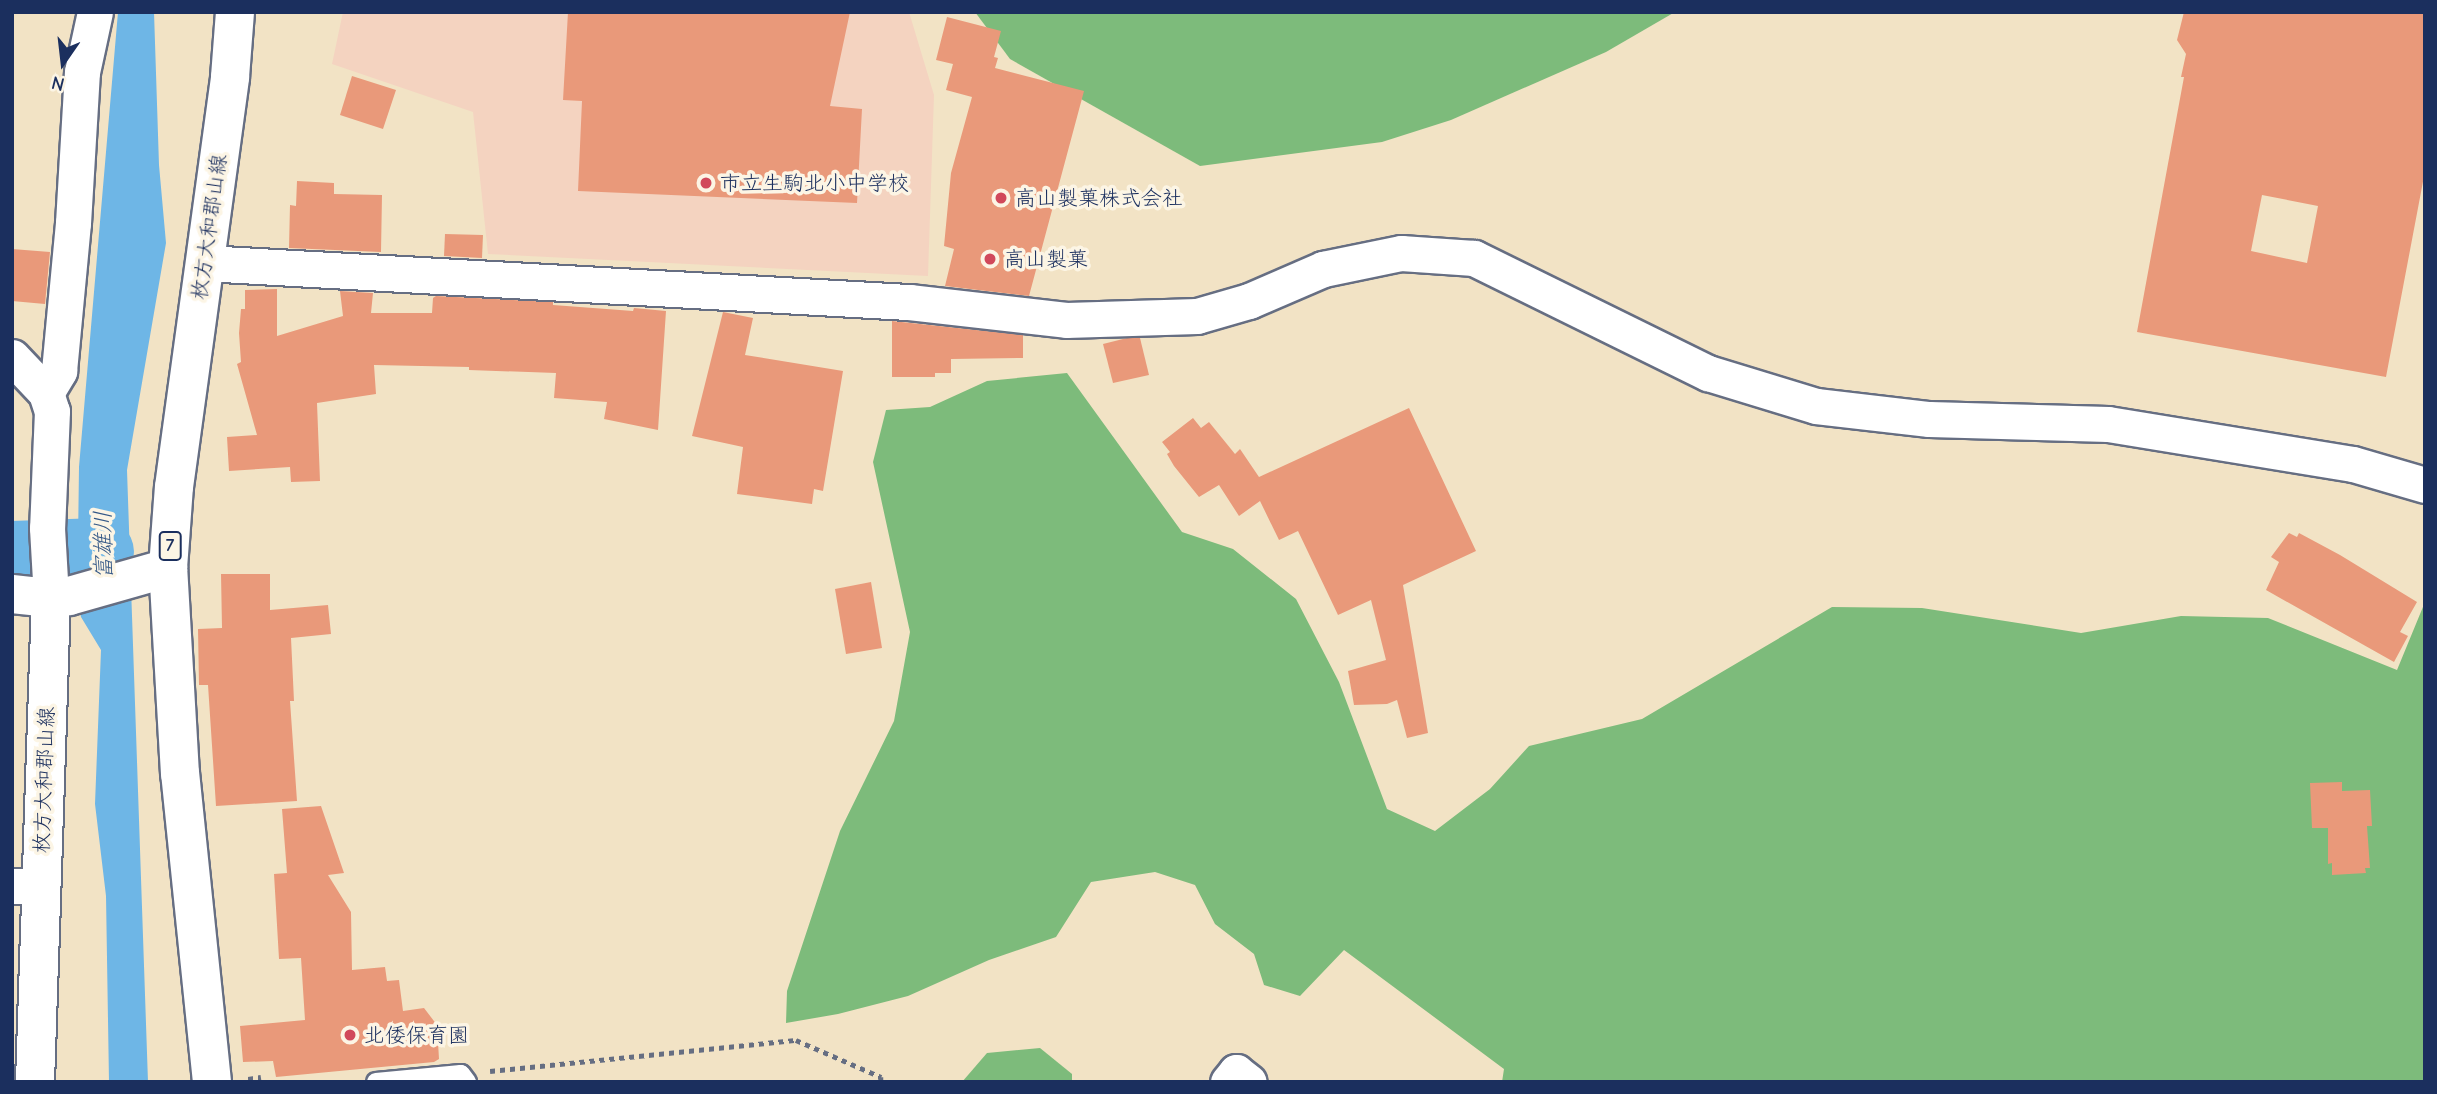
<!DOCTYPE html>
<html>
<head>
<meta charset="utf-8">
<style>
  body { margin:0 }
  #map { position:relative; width:2437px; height:1094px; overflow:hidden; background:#f2e3c5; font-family:"Comic Neue","Klee One",sans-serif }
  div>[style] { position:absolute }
  .built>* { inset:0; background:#f4d3c0 }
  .forest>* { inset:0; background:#7dbb7b }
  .water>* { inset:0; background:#6eb6e6 }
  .river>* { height:68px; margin:-34px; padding:0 34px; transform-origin:34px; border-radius:34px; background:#6eb6e6 }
  .building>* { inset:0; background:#e9997a }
  .path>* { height:4.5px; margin-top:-2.25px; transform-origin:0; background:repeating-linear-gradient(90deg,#666e82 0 5px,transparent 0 10px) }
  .roads { filter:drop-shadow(2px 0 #666e82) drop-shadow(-2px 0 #666e82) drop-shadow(0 2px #666e82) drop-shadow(0 -2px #666e82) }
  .service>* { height:18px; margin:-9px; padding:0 9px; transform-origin:9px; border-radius:9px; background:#fff }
  .minor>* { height:35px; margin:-17.5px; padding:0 17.5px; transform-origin:17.5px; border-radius:17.5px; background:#fff }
  .primary>* { height:38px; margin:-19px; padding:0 19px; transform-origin:19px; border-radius:19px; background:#fff }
  .dots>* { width:19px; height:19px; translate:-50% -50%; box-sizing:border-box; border:4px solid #fcf5e5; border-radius:50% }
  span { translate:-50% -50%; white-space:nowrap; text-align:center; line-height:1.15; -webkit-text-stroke:7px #fcf5e5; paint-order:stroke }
  .shield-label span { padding:2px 5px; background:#fcf5e5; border:2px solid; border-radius:5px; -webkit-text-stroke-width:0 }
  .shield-label { font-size:19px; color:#1b2f5e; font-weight:700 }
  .poi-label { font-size:21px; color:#1b2f5e }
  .left { translate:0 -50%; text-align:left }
  .street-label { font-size:21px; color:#1b2f5e }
  .water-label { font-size:23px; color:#345887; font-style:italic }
  .frame { position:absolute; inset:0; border:14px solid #1b2f5e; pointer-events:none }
  .north { position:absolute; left:28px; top:28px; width:70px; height:70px; -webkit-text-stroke:5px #fcf5e5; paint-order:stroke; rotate:194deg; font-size:19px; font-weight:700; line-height:28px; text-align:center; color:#1b2f5e }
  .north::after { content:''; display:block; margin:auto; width:24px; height:32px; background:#1b2f5e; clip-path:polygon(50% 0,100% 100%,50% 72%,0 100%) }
</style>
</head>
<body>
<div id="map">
  <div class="built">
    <i style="clip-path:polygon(343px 12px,909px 12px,934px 95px,928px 276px,488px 254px,473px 112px,332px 64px)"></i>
  </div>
  <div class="forest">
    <i style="clip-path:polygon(975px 12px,1675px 12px,1606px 52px,1451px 120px,1382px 142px,1200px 166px,1010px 59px)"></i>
    <i style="clip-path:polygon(1067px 373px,1182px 532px,1233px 549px,1296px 599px,1339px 682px,1387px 809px,1435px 831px,1490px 789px,1529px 746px,1642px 719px,1832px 607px,1922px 608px,2081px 633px,2181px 616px,2268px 618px,2397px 670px,2425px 602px,2425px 1082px,1502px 1082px,1504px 1069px,1344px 950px,1300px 996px,1264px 985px,1254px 954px,1215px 924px,1195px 885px,1155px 872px,1091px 882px,1056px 937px,989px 960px,908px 996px,838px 1014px,786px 1023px,787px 991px,840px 831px,894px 721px,910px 632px,873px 462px,886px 410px,930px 407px,987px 381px)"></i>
    <i style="clip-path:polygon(1040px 1048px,1072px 1074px,1072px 1082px,962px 1082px,987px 1053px)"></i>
  </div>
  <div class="water">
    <i style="clip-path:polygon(118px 12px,154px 12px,159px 165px,166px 243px,127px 470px,148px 1082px,109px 1082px,106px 896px,95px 804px,101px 650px,81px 617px,73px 574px,78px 542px,79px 467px)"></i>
  </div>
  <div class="river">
    <i style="left:12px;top:555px;width:88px;rotate:-2deg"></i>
  </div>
  <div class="building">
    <i style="clip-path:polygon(568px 12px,850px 12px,830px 106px,862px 109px,857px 203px,578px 191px,582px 101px,563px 100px)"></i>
    <i style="clip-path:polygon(evenodd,2184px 12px,2425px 12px,2425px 171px,2386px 377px,2137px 332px,2184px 77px,2181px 77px,2186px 54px,2177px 40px,2184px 12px,2262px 195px,2318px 206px,2307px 263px,2251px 251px,2262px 195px)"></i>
    <i style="clip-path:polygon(947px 17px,1001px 31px,994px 57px,998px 58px,995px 68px,1084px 91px,1029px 296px,945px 286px,954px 249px,944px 246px,951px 173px,972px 97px,946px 90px,953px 64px,936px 60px)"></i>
    <i style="clip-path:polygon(352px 76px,396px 90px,383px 129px,340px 115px)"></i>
    <i style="clip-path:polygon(297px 181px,334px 183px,334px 194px,382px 195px,381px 252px,289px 248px,290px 205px,296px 206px)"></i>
    <i style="clip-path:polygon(445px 234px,483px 235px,482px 258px,444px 256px)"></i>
    <i style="clip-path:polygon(12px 249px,50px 252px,45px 304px,12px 301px)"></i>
    <i style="clip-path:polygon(277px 289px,277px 336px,343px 316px,340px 291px,373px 293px,371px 313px,432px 313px,433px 298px,436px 296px,553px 302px,553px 305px,633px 311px,634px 308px,666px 311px,658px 430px,604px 419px,607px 402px,554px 398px,556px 373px,469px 370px,469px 367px,374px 365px,376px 394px,317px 403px,320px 481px,291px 482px,290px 467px,229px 471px,227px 437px,257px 435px,237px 364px,241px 362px,239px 333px,241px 309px,245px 309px,245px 290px)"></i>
    <i style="clip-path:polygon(723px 312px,753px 318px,745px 355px,843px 371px,823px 491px,814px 489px,812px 504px,737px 494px,743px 447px,692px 436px)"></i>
    <i style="clip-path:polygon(892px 321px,1023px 335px,1023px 358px,951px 359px,951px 373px,935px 373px,935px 377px,892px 377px)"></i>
    <i style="clip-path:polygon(1127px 338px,1140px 338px,1149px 375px,1113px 383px,1103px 344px)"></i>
    <i style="clip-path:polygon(1409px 408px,1476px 551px,1403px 585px,1428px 733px,1407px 738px,1397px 700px,1387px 704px,1354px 705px,1348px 671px,1386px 660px,1371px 600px,1338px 615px,1298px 531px,1279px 540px,1260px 501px,1239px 516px,1219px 485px,1199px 497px,1174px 466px,1167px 454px,1170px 452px,1162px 442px,1193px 418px,1201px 428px,1209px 422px,1235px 454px,1240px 449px,1259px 477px)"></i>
    <i style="clip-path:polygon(2289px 533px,2297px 537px,2299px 533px,2340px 555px,2417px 602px,2400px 632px,2408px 636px,2394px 662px,2266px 590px,2279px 562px,2271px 557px)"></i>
    <i style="clip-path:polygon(221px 574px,270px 574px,270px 610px,328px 605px,331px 634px,291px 638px,294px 701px,290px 701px,297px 801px,216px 806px,208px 685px,199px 685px,198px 629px,222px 628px)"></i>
    <i style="clip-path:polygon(871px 582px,882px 648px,846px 654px,835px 589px)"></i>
    <i style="clip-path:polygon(2342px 782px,2342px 791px,2370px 790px,2372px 826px,2367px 826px,2370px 868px,2365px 868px,2366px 873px,2332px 875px,2332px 863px,2328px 864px,2328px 828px,2312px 828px,2310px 783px)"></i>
    <i style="clip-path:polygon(321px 806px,344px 873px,328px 875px,351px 912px,352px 970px,385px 967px,387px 981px,399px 980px,403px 1011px,424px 1008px,437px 1025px,439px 1059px,434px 1062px,276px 1077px,273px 1061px,243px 1062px,240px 1026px,305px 1020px,301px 958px,279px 959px,274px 874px,287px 873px,282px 809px)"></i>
  </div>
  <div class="path">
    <i style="left:490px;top:1071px;width:308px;rotate:-5.8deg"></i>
    <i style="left:796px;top:1040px;width:93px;rotate:23.5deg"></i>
    <i style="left:881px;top:1077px;width:5px;rotate:90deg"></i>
    <i style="left:248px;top:1079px;width:13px;rotate:-9deg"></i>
  </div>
  <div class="roads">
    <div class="service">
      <i style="left:376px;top:1082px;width:85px;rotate:-5.4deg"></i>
      <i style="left:461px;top:1074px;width:10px;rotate:53deg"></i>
    </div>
    <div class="minor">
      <i style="left:204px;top:263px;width:706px;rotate:3.17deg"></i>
      <i style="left:909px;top:302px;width:158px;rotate:6.5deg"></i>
      <i style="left:1066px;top:320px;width:131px;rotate:-1.7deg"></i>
      <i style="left:1197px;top:316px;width:54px;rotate:-16.1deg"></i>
      <i style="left:1249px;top:301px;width:81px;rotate:-23.4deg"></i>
      <i style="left:1323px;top:269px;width:80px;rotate:-11.6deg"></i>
      <i style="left:1401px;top:253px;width:73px;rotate:3.9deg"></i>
      <i style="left:1474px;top:258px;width:261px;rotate:26.2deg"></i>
      <i style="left:1708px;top:373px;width:113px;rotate:17deg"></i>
      <i style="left:1816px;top:406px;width:114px;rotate:6.6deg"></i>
      <i style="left:1929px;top:419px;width:179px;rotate:1.6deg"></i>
      <i style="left:2108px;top:424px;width:248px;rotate:9.3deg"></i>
      <i style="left:2353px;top:464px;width:75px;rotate:16.3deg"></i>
      <i style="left:12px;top:357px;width:50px;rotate:46.6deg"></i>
      <i style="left:46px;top:393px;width:19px;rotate:72deg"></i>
      <i style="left:52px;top:411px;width:117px;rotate:92.4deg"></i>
      <i style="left:47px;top:528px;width:70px;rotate:86.7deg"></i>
      <i style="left:46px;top:393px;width:26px;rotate:-59deg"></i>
      <i style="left:59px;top:371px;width:149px;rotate:-84.6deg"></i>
      <i style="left:73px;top:223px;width:151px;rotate:-86.6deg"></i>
      <i style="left:82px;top:72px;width:61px;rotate:-77.8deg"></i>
      <i style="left:12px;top:886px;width:28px"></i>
      <i style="left:1228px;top:1082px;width:13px;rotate:-51deg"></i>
      <i style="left:1236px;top:1072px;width:16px;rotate:38deg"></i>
    </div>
    <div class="primary">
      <i style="left:12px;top:594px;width:39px;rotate:6deg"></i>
      <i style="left:51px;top:598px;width:18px;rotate:-6deg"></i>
      <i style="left:69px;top:596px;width:103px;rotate:-15.8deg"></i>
      <i style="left:35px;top:1082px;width:484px;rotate:-88.1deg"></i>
      <i style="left:212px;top:1082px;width:310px;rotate:-95.9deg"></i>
      <i style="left:180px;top:774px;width:206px;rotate:-93.3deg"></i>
      <i style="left:168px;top:568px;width:81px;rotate:-85.8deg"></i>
      <i style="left:174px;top:487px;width:414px;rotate:-82.2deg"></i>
      <i style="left:230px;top:77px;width:65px;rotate:-85.6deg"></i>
    </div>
  </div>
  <div class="dots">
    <i style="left:706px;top:183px;background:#d1495b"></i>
    <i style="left:1001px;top:198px;background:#d1495b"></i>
    <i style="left:990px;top:259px;background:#d1495b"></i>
    <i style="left:350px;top:1035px;background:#d1495b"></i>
  </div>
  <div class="shield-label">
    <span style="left:170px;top:546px">7</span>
  </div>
  <div class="poi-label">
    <span class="left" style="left:720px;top:183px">市立生駒北小中学校</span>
    <span class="left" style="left:1015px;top:198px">高山製菓株式会社</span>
    <span class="left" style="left:1004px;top:259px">高山製菓</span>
    <span class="left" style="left:364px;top:1035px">北倭保育園</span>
  </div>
  <div class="street-label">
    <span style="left:209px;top:227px;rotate:-82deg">枚方大和郡山線</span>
    <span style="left:44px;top:780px;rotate:-88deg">枚方大和郡山線</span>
  </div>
  <div class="water-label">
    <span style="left:104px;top:545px;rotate:-91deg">富雄川</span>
  </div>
  <div class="frame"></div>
  <div class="north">N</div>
</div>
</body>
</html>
